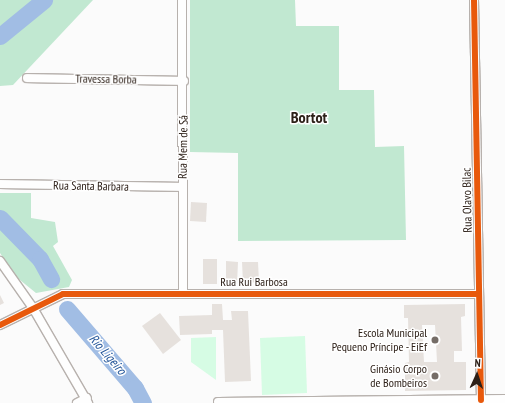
<!DOCTYPE html>
<html>
<head>
<meta charset="utf-8">
<style>
  body { margin:0 }
  #map { position:relative; width:505px; height:403px; overflow:hidden; background:#fbfbfb; font-family:"PT Sans Narrow",sans-serif }
  div>[style] { position:absolute }
  .green>* { inset:0; background:#d6fce4 }
  .forest>* { inset:0; background:#c1e8d1 }
  .river>* { height:17px; margin:-8.5px; padding:0 8.5px; transform-origin:8.5px; border-radius:8.5px; background:#a1bde4 }
  .building>* { inset:0; background:#e6e1dd }
  .roads { filter:drop-shadow(1px 0 #b7b1ad) drop-shadow(-1px 0 #b7b1ad) drop-shadow(0 1px #b7b1ad) drop-shadow(0 -1px #b7b1ad) }
  .minor>* { height:8px; margin:-4px; padding:0 4px; transform-origin:4px; border-radius:4px; background:#fefefe }
  .cycleway>* { height:6px; margin:-3px; padding:0 3px; transform-origin:3px; border-radius:3px; background:#e8590c }
  .dots>* { width:11px; height:11px; translate:-50% -50%; box-sizing:border-box; border:2px solid #fff; border-radius:50% }
  span { translate:-50% -50%; white-space:nowrap; text-align:center; line-height:1.15; -webkit-text-stroke:3px #fff; paint-order:stroke }
  .street-label { font-size:12px; color:#2d2018 }
  .poi-label { font-size:12px; color:#2d2018 }
  .right { translate:-100% -50%; text-align:right }
  .water-label { font-size:13px; color:#25579a; font-style:italic }
  .district-label { font-size:16px; color:#2d2018; font-weight:700 }
  .north { position:absolute; left:457px; top:355px; width:40px; height:40px; -webkit-text-stroke:3px #fff; paint-order:stroke; rotate:3deg; font-size:11px; font-weight:700; line-height:16px; text-align:center; color:#2d2018 }
  .north::after { content:''; display:block; margin:auto; width:14px; height:18px; background:#2d2018; clip-path:polygon(50% 0,100% 100%,50% 72%,0 100%) }
</style>
</head>
<body>
<div id="map">
  <div class="green">
    <i style="clip-path:polygon(305px 336px,307px 393px,262px 395px,260px 338px)"></i>
    <i style="clip-path:polygon(216px 337px,216px 380px,191px 362px,191px 338px)"></i>
  </div>
  <div class="forest">
    <i style="clip-path:polygon(0 0,93px 0,13px 85px,0 86px)"></i>
    <i style="clip-path:polygon(190px 0,295px 0,296px 26px,339px 26px,339px 90px,374px 90px,375px 147px,404px 146px,406px 240px,238px 241px,238px 153px,190px 152px)"></i>
    <i style="clip-path:polygon(0 193px,31px 193px,31px 218px,55px 222px,58px 242px,53px 246px,72px 280px,69px 287px,36px 293px,15px 276px,0 253px)"></i>
  </div>
  <div class="river">
    <i style="left:0;top:36px;width:57px;rotate:-39.3deg"></i>
    <i style="left:0;top:218px;width:57px;rotate:45.7deg"></i>
    <i style="left:40px;top:259px;width:23px;rotate:61deg"></i>
    <i style="left:67px;top:309px;width:104px;rotate:49.3deg"></i>
    <i style="left:135px;top:388px;width:17px;rotate:62deg"></i>
  </div>
  <div class="building">
    <i style="clip-path:polygon(191px 202px,207px 203px,206px 222px,190px 221px)"></i>
    <i style="clip-path:polygon(203px 259px,217px 259px,217px 284px,203px 284px)"></i>
    <i style="clip-path:polygon(226px 261px,238px 262px,237px 284px,226px 284px)"></i>
    <i style="clip-path:polygon(242px 262px,258px 262px,259px 282px,243px 283px)"></i>
    <i style="clip-path:polygon(0 295px,4px 303px,0 305px)"></i>
    <i style="clip-path:polygon(212px 304px,222px 304px,223px 320px,232px 320px,231px 311px,248px 311px,251px 381px,225px 382px,223px 330px,212px 330px,212px 334px,180px 335px,179px 316px,212px 315px)"></i>
    <i style="clip-path:polygon(evenodd,465px 304px,465px 316px,461px 317px,462px 351px,454px 351px,454px 362px,466px 362px,466px 390px,405px 391px,405px 363px,409px 362px,408px 318px,404px 318px,404px 305px,465px 304px,422px 325px,435px 325px,437px 362px,424px 362px,422px 325px)"></i>
    <i style="clip-path:polygon(160px 313px,181px 340px,163px 354px,142px 326px)"></i>
  </div>
  <div class="roads">
    <div class="minor">
      <i style="left:182px;top:0;width:293px;rotate:89.8deg"></i>
      <i style="left:474px;top:0;width:400px;rotate:89deg"></i>
      <i style="left:27px;top:78px;width:157px;rotate:1.1deg"></i>
      <i style="left:0;top:184px;width:183px;rotate:0.9deg"></i>
      <i style="left:0;top:261px;width:57px;rotate:54.9deg"></i>
      <i style="left:33px;top:308px;width:110px;rotate:59.9deg"></i>
      <i style="left:0;top:325px;width:70px;rotate:-26.2deg"></i>
      <i style="left:63px;top:294px;width:416px"></i>
      <i style="left:218px;top:402px;width:287px;rotate:-0.6deg"></i>
      <i style="left:77px;top:403px;width:11px;rotate:-27deg"></i>
    </div>
  </div>
  <div class="cycleway">
    <i style="left:474px;top:0;width:400px;rotate:89deg"></i>
    <i style="left:0;top:325px;width:70px;rotate:-26.2deg"></i>
    <i style="left:63px;top:294px;width:416px"></i>
  </div>
  <div class="dots">
    <i style="left:435px;top:340px;background:#756d67"></i>
    <i style="left:435px;top:376px;background:#756d67"></i>
  </div>
  <div class="street-label">
    <span style="left:106px;top:79px;rotate:1deg">Travessa Borba</span>
    <span style="left:183px;top:147px;rotate:-89deg">Rua Mem de Sá</span>
    <span style="left:91px;top:186px;rotate:1deg">Rua Santa Barbara</span>
    <span style="left:467px;top:200px;rotate:-91deg">Rua Olavo Bilac</span>
    <span style="left:254px;top:282px">Rua Rui Barbosa</span>
  </div>
  <div class="poi-label">
    <span class="right" style="left:427px;top:340px">Escola Municipal<br>Pequeno Príncipe - EiEf</span>
    <span class="right" style="left:427px;top:376px">Ginásio Corpo<br>de Bombeiros</span>
  </div>
  <div class="water-label">
    <span style="left:107px;top:355px;rotate:49deg">Rio Ligeiro</span>
  </div>
  <div class="district-label">
    <span style="left:309px;top:117px">Bortot</span>
  </div>
  <div class="north">N</div>
</div>
</body>
</html>
